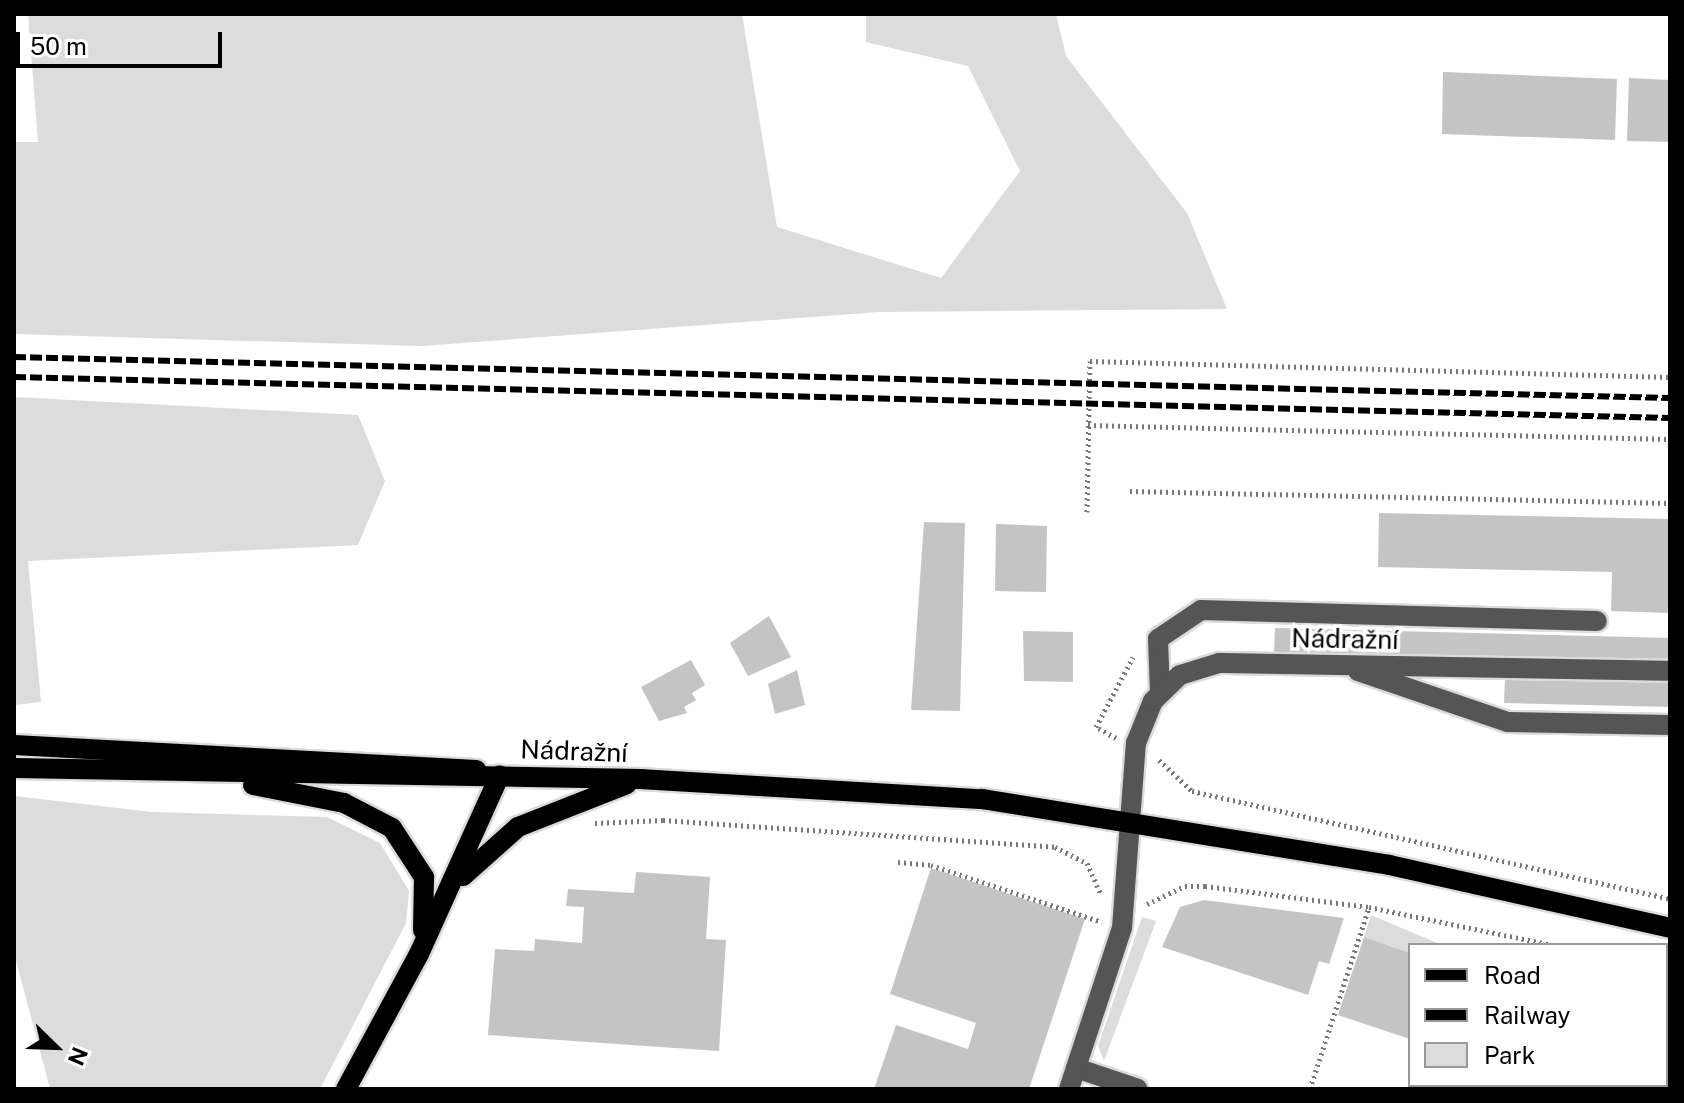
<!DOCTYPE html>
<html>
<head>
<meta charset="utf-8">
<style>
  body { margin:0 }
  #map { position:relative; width:1684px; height:1103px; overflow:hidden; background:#fff; font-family:"Public Sans",sans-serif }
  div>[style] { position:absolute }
  .green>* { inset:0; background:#dcdcdc }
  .building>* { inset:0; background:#c4c4c4 }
  .path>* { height:5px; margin-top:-2.5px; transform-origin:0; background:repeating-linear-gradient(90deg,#777 0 2px,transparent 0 6px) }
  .roads { filter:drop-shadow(2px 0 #dbdbdb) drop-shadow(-2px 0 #dbdbdb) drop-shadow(0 2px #dbdbdb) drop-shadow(0 -2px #dbdbdb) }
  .minor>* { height:20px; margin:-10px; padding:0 10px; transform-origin:10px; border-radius:10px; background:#555 }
  .major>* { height:20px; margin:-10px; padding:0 10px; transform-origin:10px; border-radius:10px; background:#000 }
  .rail>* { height:6px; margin-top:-3px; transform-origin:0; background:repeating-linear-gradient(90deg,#000 0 12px,transparent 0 16px) }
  span { translate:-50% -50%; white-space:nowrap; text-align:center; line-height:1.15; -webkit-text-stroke:7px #fff; paint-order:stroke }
  .street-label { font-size:26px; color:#000 }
  .frame { position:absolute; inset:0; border:16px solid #000; pointer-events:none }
  .legend { position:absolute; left:1408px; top:943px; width:260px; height:144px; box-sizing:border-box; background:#fff; border:2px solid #999; margin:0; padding:10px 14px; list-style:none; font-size:24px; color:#000 }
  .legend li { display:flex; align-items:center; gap:16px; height:40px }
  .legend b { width:40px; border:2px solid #999 }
  .north { position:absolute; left:16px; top:1007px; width:80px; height:80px; -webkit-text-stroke:6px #fff; paint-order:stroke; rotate:113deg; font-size:22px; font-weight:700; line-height:32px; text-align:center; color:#000 }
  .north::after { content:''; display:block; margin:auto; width:28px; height:36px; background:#000; clip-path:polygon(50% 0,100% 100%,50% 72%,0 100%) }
  .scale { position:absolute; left:16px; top:32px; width:206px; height:36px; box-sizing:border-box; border:4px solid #000; border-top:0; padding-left:10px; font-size:24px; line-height:28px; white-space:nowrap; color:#000; -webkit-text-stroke:6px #fff; paint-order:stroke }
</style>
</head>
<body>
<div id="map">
  <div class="green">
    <i style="clip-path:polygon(28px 14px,742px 14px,777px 227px,941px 278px,1020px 171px,968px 66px,866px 42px,866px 14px,1056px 14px,1066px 56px,1187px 213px,1227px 309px,879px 312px,421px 346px,14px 334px,14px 142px,38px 142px)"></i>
    <i style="clip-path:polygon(14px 397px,358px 415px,385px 481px,358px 545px,28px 561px,41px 702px,14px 705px)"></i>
    <i style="clip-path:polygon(14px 796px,152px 812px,327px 817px,380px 843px,409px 891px,406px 923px,320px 1089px,50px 1089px,14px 953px)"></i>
    <i style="clip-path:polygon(1371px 915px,1442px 945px,1410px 945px,1410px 953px,1364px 937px)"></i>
    <i style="clip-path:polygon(1142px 917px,1156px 921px,1104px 1061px,1098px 1046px)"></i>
  </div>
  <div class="building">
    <i style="clip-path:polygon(1443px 72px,1617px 79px,1615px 140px,1442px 134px)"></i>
    <i style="clip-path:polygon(1629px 78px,1670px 80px,1670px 142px,1627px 141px)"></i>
    <i style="clip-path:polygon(1379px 513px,1670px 519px,1670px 613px,1611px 611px,1612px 572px,1378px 567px)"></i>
    <i style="clip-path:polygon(924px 522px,965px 523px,960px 711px,911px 710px)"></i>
    <i style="clip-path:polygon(996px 524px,1047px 526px,1046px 592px,995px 591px)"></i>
    <i style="clip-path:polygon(769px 616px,791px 657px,748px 676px,730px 643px)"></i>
    <i style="clip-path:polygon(1275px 628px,1670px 638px,1670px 662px,1274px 653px)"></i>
    <i style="clip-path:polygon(1023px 631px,1073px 632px,1073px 682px,1024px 681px)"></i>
    <i style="clip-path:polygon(691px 660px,705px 685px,692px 693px,696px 700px,684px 707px,687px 713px,659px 721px,641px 687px)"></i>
    <i style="clip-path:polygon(797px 670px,805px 705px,775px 714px,768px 684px)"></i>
    <i style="clip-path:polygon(1505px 679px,1670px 683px,1670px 707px,1504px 703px)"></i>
    <i style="clip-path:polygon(931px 868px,1085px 919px,1029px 1089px,874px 1089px,896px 1025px,968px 1049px,976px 1023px,890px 994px)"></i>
    <i style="clip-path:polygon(636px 872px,710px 877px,706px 939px,726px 940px,719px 1051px,488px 1035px,495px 949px,534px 951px,535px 939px,582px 943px,584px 907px,566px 906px,568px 889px,634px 893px)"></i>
    <i style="clip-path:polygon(1204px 900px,1344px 918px,1329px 964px,1319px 961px,1308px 995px,1162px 947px,1180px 907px)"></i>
    <i style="clip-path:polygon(1364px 937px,1410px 953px,1410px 1039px,1338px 1015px)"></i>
    <i style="clip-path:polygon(1551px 1085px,1583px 1085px,1582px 1089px)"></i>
  </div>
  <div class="path">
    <i style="left:1088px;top:425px;width:582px;rotate:1.38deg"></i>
    <i style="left:1130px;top:491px;width:540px;rotate:1.27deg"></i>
    <i style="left:1087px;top:512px;width:151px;rotate:-88.9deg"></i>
    <i style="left:1090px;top:361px;width:580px;rotate:1.58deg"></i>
    <i style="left:1116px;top:738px;width:23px;rotate:-151deg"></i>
    <i style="left:1096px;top:727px;width:79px;rotate:-62.1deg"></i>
    <i style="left:1159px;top:760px;width:45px;rotate:43.2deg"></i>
    <i style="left:1192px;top:791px;width:490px;rotate:12.7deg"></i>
    <i style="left:595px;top:823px;width:68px;rotate:-2.5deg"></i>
    <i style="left:663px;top:820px;width:393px;rotate:3.9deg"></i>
    <i style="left:1055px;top:847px;width:36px;rotate:27deg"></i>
    <i style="left:1087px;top:863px;width:34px;rotate:66deg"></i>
    <i style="left:898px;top:862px;width:33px;rotate:5deg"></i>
    <i style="left:931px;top:865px;width:180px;rotate:18.4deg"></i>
    <i style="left:1147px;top:904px;width:42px;rotate:-25.3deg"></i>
    <i style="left:1185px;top:886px;width:20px"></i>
    <i style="left:1205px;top:886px;width:165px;rotate:7.3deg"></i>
    <i style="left:1369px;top:907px;width:188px;rotate:11.7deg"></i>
    <i style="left:1310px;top:1089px;width:191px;rotate:-72deg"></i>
    <i style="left:1622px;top:1089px;width:4px;rotate:-76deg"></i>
  </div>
  <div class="roads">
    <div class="minor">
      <i style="left:1358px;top:671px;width:158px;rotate:18.8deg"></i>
      <i style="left:1508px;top:722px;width:162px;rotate:1.1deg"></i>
      <i style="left:1160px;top:693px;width:54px;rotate:-92.1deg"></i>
      <i style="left:1158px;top:639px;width:52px;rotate:-34deg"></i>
      <i style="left:1201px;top:610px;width:396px;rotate:1.6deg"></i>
      <i style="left:1076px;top:1068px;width:65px;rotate:18.7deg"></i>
      <i style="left:1069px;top:1089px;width:169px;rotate:-71.8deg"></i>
      <i style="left:1122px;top:928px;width:186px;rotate:-85.7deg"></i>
      <i style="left:1136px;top:743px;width:45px;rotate:-68deg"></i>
      <i style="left:1153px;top:701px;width:37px;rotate:-44deg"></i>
      <i style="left:1180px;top:675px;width:41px;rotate:-17.1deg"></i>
      <i style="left:1219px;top:663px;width:451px;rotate:1deg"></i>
    </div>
    <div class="major">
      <i style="left:14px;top:745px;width:463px;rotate:3.1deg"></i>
      <i style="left:14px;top:768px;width:627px;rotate:1.01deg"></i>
      <i style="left:641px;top:779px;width:342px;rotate:3.4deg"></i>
      <i style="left:982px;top:799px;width:412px;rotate:9.2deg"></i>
      <i style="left:1389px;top:865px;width:288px;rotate:12.6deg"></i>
      <i style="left:253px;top:785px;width:93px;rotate:11.2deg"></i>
      <i style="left:344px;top:803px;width:54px;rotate:27.5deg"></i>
      <i style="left:392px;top:828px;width:59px;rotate:56.9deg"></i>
      <i style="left:424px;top:877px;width:53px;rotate:91.1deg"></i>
      <i style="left:463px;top:876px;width:74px;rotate:-41.7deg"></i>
      <i style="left:518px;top:827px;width:117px;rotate:-21.5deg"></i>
      <i style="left:346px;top:1089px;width:153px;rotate:-61.6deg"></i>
      <i style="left:419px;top:954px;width:196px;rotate:-65.7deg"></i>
    </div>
  </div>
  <div class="rail">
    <i style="left:14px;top:357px;width:1657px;rotate:1.42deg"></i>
    <i style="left:14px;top:377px;width:1657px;rotate:1.42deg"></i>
  </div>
  <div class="street-label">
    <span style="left:1345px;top:639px;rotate:1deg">Nádražní</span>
    <span style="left:574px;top:751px;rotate:2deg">Nádražní</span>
  </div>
  <div class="frame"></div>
  <ul class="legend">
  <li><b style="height:10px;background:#000"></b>Road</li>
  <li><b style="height:10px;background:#000"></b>Railway</li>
  <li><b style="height:22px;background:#dcdcdc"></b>Park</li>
  </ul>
  <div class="north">N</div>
  <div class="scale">50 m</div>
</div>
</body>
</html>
